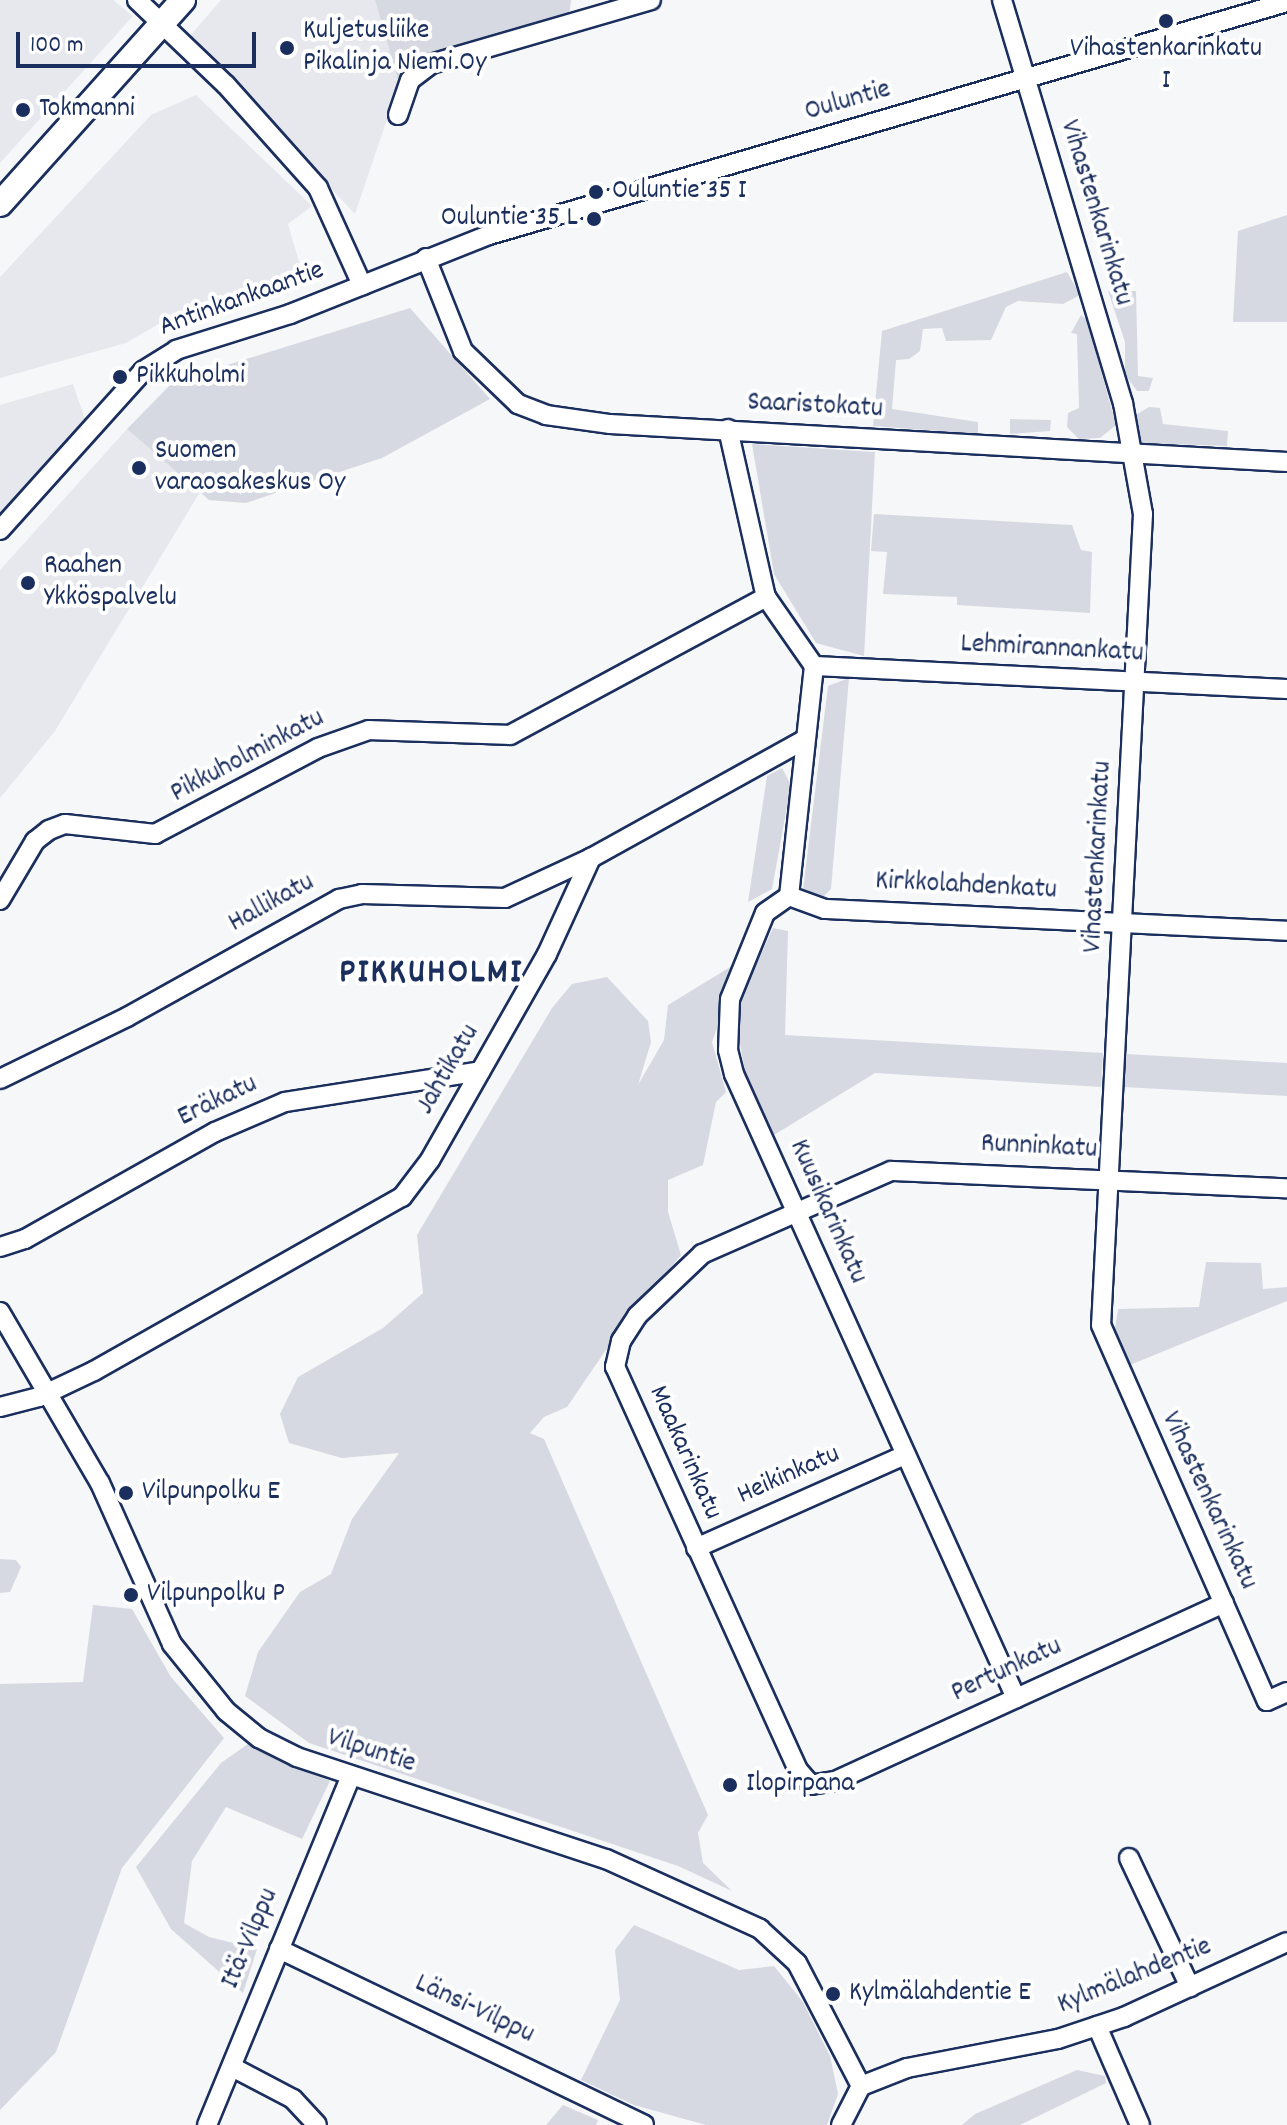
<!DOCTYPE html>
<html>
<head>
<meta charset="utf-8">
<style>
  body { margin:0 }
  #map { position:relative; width:1287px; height:2125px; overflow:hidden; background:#f6f7f9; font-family:Dekko,sans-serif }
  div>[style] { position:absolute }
  .built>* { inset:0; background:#e6e8ee }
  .green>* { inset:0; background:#d6d9e2 }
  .roads { filter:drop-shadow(2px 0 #1b2f5e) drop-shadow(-2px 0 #1b2f5e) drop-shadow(0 2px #1b2f5e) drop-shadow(0 -2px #1b2f5e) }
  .minor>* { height:18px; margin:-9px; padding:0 9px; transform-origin:9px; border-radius:9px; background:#fff }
  .major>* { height:24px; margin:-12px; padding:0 12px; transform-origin:12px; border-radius:12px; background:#fff }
  .dots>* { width:22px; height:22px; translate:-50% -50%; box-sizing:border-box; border:4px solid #fff; border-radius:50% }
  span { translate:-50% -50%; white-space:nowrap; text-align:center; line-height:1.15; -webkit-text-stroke:8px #fff; paint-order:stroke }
  .poi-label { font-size:28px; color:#1b2f5e }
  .left { translate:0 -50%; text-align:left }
  .right { translate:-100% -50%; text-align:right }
  .street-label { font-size:28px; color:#1b2f5e }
  .district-label { font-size:36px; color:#1b2f5e; font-weight:700; letter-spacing:2px }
  .scale { position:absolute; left:16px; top:32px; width:240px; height:36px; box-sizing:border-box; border:4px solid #1b2f5e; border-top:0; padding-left:10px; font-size:24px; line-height:28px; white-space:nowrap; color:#1b2f5e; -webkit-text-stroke:6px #fff; paint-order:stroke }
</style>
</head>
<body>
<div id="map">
  <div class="built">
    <i style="clip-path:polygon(0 0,113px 0,133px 16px,0 163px)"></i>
    <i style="clip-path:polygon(221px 0,375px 0,399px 84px,355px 214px,189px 37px)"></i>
    <i style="clip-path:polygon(196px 95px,312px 206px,288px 224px,302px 272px,179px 312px,126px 343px,0 378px,0 277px,151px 115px)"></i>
    <i style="clip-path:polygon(73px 384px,85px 419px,0 516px,0 405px)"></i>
    <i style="clip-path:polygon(127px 429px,200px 492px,55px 731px,0 798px,0 570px)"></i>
  </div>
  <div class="green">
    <i style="clip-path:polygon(375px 0,571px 0,570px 10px,566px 16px,437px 53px,408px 67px,399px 84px)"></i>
    <i style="clip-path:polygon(1287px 215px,1287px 322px,1233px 322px,1238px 231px)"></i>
    <i style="clip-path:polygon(1067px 272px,1080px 295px,1063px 304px,1018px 301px,1006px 307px,991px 340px,946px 341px,942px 328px,923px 329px,920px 351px,909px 359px,896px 360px,892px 409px,978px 422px,978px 434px,873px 426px,882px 331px)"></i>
    <i style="clip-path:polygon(1108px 291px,1136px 291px,1138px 376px,1153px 378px,1149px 391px,1137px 391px,1125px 375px,1125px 342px)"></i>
    <i style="clip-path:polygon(410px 308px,490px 399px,382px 458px,246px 503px,209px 500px,127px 429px,173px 382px)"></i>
    <i style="clip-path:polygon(1081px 315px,1087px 320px,1116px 425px,1100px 438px,1079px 439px,1067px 427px,1068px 413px,1079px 408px,1077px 334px,1071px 333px)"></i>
    <i style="clip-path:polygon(1149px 407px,1160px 408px,1163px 424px,1228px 431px,1227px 446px,1142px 443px,1131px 418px)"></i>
    <i style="clip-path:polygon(1010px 419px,1051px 420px,1050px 431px,1010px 434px)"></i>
    <i style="clip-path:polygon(752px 444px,875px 452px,864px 656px,816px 643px,774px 574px)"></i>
    <i style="clip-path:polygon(874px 514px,1072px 525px,1081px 550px,1092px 552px,1090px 613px,957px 605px,957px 597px,883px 594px,887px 552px,871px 551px)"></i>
    <i style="clip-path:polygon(849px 678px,831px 889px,821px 899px,803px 890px,828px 686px)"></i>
    <i style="clip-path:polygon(782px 768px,791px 785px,772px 889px,748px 902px,767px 776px)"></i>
    <i style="clip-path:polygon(773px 928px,788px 931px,785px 1035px,1103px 1053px,1101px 1087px,875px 1073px,774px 1135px,746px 1077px,739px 1038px,739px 1003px)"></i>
    <i style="clip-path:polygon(740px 961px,712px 1042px,726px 1092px,716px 1102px,703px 1165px,668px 1180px,668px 1212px,681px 1255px,623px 1325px,567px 1407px,544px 1417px,530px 1433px,544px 1439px,708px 1815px,698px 1833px,703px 1863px,732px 1891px,678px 1866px,309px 1743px,245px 1696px,258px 1652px,300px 1592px,331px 1574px,352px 1519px,399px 1453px,342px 1458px,289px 1443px,280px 1414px,298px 1377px,383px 1328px,423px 1293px,417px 1235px,552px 1008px,572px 984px,607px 977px,648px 1021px,651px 1042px,638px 1085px,664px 1040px,668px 1005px)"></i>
    <i style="clip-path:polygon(1126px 1054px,1287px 1063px,1287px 1096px,1124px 1087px)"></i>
    <i style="clip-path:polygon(1206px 1262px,1261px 1263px,1263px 1289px,1287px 1287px,1287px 1301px,1125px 1367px,1114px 1335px,1118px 1309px,1199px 1307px)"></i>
    <i style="clip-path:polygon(0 1559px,16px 1560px,21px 1567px,10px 1592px,0 1593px)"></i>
    <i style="clip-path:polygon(93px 1605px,132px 1609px,171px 1677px,224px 1738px,122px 1868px,56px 2052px,0 2110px,0 1684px,83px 1682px)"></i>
    <i style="clip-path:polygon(248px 1744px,330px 1781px,302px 1839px,226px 1807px,192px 1861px,184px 1923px,209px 1937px,257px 1949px,243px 1993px,171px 1929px,136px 1867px,221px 1763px)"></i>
    <i style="clip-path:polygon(634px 1925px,739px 1970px,774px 1966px,803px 2002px,830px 2056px,838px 2094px,827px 2125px,706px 2125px,634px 2105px,581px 2080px,620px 2000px,615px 1950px)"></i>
    <i style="clip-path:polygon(1077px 2070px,1105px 2076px,1106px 2083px,1020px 2125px,962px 2125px,975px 2114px)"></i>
    <i style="clip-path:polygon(563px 2105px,598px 2120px,596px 2125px,546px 2125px)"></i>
  </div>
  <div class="roads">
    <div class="minor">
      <i style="left:137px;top:0;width:123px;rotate:43.7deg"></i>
      <i style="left:226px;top:85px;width:138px;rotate:48.2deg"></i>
      <i style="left:318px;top:188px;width:107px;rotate:65.6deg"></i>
      <i style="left:1002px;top:0;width:421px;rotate:73.3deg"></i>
      <i style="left:1123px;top:403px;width:113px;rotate:79.8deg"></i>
      <i style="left:1143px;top:514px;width:812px;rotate:92.96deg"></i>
      <i style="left:1101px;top:1325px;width:411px;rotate:66.2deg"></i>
      <i style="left:1267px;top:1701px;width:22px;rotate:-24deg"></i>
      <i style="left:398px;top:115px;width:37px;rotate:-71deg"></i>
      <i style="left:410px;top:80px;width:26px;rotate:-37deg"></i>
      <i style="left:431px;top:64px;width:229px;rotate:-16.2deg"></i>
      <i style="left:426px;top:258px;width:100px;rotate:68.3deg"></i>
      <i style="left:463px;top:351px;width:76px;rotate:43.9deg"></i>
      <i style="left:518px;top:404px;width:30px;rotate:21deg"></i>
      <i style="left:546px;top:415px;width:65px;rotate:8deg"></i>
      <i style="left:610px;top:424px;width:678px;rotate:3.21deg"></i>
      <i style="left:728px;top:429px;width:172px;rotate:77.3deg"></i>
      <i style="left:766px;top:597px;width:84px;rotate:55.2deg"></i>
      <i style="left:814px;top:666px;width:231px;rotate:96.2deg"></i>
      <i style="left:789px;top:896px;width:29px;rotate:145deg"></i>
      <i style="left:765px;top:913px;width:93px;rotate:112.1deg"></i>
      <i style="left:730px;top:999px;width:51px;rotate:92.2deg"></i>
      <i style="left:728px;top:1050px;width:25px;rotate:76deg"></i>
      <i style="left:734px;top:1074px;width:685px;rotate:65.68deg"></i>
      <i style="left:0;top:530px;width:214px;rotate:-48deg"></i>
      <i style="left:143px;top:371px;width:39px;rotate:-32deg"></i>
      <i style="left:176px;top:350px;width:120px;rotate:-17.5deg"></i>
      <i style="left:290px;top:314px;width:214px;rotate:-21.7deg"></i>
      <i style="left:489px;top:235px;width:831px;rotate:-16.28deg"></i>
      <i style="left:814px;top:666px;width:474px;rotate:2.8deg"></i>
      <i style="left:789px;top:896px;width:38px;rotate:20deg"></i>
      <i style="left:825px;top:909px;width:463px;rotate:2.7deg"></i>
      <i style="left:0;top:900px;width:69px;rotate:-59.3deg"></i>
      <i style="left:35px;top:841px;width:18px;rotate:-38deg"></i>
      <i style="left:49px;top:830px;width:17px;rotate:-21deg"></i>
      <i style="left:65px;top:824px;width:91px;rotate:6.3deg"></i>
      <i style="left:155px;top:834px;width:184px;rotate:-27.8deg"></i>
      <i style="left:318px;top:748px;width:54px;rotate:-19.4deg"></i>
      <i style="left:369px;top:730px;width:141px;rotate:2deg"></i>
      <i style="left:510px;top:735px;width:291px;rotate:-28.3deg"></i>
      <i style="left:0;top:1079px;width:141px;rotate:-26deg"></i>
      <i style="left:127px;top:1017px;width:243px;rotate:-29.1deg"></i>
      <i style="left:339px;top:899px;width:24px;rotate:-12deg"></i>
      <i style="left:362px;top:894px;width:143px;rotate:1.6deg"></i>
      <i style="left:505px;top:898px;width:95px;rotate:-24.9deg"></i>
      <i style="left:0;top:1247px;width:26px;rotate:-18deg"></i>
      <i style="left:25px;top:1239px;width:218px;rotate:-29.4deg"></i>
      <i style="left:215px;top:1132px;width:76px;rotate:-23.2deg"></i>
      <i style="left:285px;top:1102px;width:198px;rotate:-9deg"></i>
      <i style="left:0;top:1312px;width:198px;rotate:59.7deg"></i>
      <i style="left:100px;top:1483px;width:176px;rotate:65.9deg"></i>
      <i style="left:172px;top:1644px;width:86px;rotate:51.1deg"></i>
      <i style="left:226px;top:1711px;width:43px;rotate:39.3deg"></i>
      <i style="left:259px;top:1738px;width:42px;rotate:26.6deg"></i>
      <i style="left:297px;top:1757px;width:325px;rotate:18.3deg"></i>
      <i style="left:606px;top:1859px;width:169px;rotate:24.4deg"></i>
      <i style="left:760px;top:1929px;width:50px;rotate:42.6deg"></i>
      <i style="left:797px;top:1963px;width:139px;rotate:62.5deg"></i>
      <i style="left:0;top:1407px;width:40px;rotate:-14.4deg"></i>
      <i style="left:39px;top:1397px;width:61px;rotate:-25.3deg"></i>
      <i style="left:94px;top:1371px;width:354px;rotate:-29.5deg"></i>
      <i style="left:402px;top:1197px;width:46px;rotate:-52.9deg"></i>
      <i style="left:430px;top:1160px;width:237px;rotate:-60.4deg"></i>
      <i style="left:547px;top:954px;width:106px;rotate:-65.4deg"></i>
      <i style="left:591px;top:858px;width:244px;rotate:-29deg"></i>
      <i style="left:696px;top:1548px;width:229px;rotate:-24deg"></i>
      <i style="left:1224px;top:1603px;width:428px;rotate:155.4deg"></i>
      <i style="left:835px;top:1781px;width:24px;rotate:171deg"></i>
      <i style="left:811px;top:1785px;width:20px;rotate:-131deg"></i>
      <i style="left:798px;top:1770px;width:443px;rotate:-114.4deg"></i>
      <i style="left:615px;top:1367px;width:27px;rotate:-77deg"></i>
      <i style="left:621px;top:1341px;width:30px;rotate:-57deg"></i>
      <i style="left:637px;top:1316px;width:90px;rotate:-43.6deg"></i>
      <i style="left:702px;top:1254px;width:206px;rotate:-23.7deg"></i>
      <i style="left:891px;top:1171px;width:396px;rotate:2.5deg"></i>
      <i style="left:1129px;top:1858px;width:143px;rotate:64.7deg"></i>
      <i style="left:279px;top:1949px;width:405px;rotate:25.7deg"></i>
      <i style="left:1097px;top:2026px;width:108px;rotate:66.5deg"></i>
      <i style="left:234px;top:2068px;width:67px;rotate:27.7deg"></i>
      <i style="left:293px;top:2099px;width:35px;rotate:47deg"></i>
      <i style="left:861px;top:2086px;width:49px;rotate:-21.4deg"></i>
      <i style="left:907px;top:2068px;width:154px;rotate:-10.9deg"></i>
      <i style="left:1058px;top:2039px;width:70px;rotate:-18.4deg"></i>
      <i style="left:1124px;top:2017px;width:179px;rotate:-24.7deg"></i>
      <i style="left:207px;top:2125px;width:378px;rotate:-67.6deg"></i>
      <i style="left:841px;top:2125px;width:44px;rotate:-62.9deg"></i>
    </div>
    <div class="major">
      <i style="left:0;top:204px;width:274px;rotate:-48.1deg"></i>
    </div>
  </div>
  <div class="dots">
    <i style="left:1166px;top:21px;background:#1b2f5e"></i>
    <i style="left:287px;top:48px;background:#1b2f5e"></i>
    <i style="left:23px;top:110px;background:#1b2f5e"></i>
    <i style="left:596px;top:192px;background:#1b2f5e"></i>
    <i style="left:594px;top:219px;background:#1b2f5e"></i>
    <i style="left:120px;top:377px;background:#1b2f5e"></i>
    <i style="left:139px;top:468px;background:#1b2f5e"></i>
    <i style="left:28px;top:583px;background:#1b2f5e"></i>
    <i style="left:126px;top:1493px;background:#1b2f5e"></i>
    <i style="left:131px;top:1595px;background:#1b2f5e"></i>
    <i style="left:730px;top:1785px;background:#1b2f5e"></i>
    <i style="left:833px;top:1994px;background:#1b2f5e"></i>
  </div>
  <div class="poi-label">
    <span class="left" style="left:303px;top:48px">Kuljetusliike<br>Pikalinja Niemi Oy</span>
    <span style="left:1166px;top:66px">Vihastenkarinkatu<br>I</span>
    <span class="left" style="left:39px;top:110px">Tokmanni</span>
    <span class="left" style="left:612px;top:192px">Ouluntie 35 I</span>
    <span class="right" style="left:578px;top:219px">Ouluntie 35 L</span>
    <span class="left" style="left:136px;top:377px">Pikkuholmi</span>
    <span class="left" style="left:155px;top:468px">Suomen<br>varaosakeskus Oy</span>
    <span class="left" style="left:44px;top:583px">Raahen<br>Ykköspalvelu</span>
    <span class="left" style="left:142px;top:1493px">Vilpunpolku E</span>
    <span class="left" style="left:147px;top:1595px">Vilpunpolku P</span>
    <span class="left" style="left:746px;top:1785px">Ilopirpana</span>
    <span class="left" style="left:849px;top:1994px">Kylmälahdentie E</span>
  </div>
  <div class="street-label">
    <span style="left:848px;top:102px;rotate:-16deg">Ouluntie</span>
    <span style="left:1095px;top:213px;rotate:73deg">Vihastenkarinkatu</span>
    <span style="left:242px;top:300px;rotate:-20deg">Antinkankaantie</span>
    <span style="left:815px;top:407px;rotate:3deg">Saaristokatu</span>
    <span style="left:1052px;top:650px;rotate:3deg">Lehmirannankatu</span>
    <span style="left:248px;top:757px;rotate:-28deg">Pikkuholminkatu</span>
    <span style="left:1099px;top:857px;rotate:-87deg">Vihastenkarinkatu</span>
    <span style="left:966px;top:887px;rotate:3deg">Kirkkolahdenkatu</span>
    <span style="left:272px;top:904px;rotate:-29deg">Hallikatu</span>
    <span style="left:449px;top:1070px;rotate:-60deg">Jahtikatu</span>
    <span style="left:218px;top:1102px;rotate:-26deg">Eräkatu</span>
    <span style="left:1039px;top:1148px;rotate:3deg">Runninkatu</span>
    <span style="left:827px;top:1212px;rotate:66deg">Kuusikarinkatu</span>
    <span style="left:684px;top:1453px;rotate:66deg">Maakarinkatu</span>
    <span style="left:789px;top:1476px;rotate:-24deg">Heikinkatu</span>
    <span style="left:1208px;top:1501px;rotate:65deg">Vihastenkarinkatu</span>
    <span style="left:1007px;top:1671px;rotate:-25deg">Pertunkatu</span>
    <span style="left:371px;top:1752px;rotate:18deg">Vilpuntie</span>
    <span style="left:251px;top:1939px;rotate:-67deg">Itä-Vilppu</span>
    <span style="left:1135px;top:1977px;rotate:-22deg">Kylmälahdentie</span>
    <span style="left:474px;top:2010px;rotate:25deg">Länsi-Vilppu</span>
  </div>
  <div class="district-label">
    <span style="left:431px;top:975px">PIKKUHOLMI</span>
  </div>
  <div class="scale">100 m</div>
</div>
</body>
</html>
